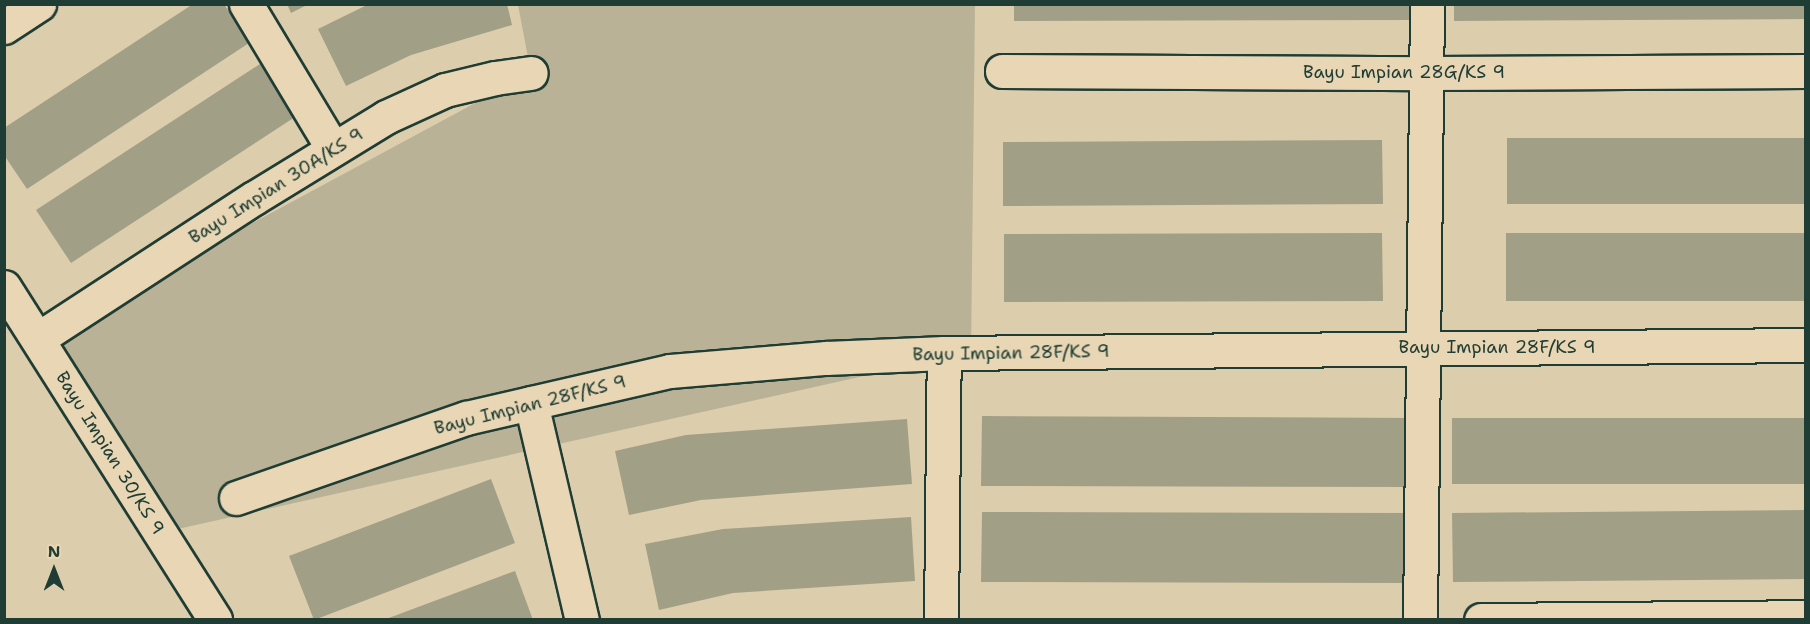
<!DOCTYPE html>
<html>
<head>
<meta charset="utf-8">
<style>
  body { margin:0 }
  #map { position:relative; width:1810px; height:624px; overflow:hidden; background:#dccdac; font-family:"Shantell Sans",sans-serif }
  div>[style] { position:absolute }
  .green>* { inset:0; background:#b9b296 }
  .building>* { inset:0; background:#a29f87 }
  .roads { filter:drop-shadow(2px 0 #1f3d34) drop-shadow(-2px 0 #1f3d34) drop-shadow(0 2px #1f3d34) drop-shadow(0 -2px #1f3d34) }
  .minor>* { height:33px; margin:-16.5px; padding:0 16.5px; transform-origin:16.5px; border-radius:16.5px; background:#e8d6b4 }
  span { translate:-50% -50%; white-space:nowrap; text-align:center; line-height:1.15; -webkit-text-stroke:6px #e8d6b4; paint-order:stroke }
  .street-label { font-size:18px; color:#1f3d34 }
  .frame { position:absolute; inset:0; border:6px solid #1f3d34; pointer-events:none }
  .north { position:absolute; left:24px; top:540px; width:60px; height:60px; -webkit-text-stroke:4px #e8d6b4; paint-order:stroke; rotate:0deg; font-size:16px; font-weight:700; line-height:24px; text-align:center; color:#1f3d34 }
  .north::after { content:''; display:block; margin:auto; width:21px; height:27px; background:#1f3d34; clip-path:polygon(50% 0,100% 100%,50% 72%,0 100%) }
</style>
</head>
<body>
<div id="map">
  <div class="green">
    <i style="clip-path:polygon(518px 5px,975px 5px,971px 352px,160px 533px,39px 338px,531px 73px)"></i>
  </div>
  <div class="building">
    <i style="clip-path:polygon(193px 4px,224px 4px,249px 43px,27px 189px,4px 155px,4px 128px)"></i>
    <i style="clip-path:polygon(287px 4px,309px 4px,291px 13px)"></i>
    <i style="clip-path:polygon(369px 4px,507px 4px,512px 25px,411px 55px,346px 86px,318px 29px)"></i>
    <i style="clip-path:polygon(1014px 4px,1413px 4px,1413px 20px,1014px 21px)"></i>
    <i style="clip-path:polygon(1454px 4px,1806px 4px,1806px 19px,1454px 21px)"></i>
    <i style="clip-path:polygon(260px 64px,295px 117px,71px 263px,36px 210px)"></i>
    <i style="clip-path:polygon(1507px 138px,1806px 138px,1806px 204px,1507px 204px)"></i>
    <i style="clip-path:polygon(1382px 140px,1383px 204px,1003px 206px,1003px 142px)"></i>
    <i style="clip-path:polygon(1382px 233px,1383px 301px,1004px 302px,1004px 234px)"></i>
    <i style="clip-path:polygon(1506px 233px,1806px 233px,1806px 301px,1506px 301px)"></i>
    <i style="clip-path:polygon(982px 416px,1418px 418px,1418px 487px,981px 486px)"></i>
    <i style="clip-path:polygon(1452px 418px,1806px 418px,1806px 484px,1452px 484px)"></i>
    <i style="clip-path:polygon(907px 419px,912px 484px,701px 500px,629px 515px,615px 451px,686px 435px)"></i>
    <i style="clip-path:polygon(491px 479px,515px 543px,314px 620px,289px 556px)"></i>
    <i style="clip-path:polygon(1806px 510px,1806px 579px,1453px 582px,1452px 513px)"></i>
    <i style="clip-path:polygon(982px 512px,1417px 513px,1417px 583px,981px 582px)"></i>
    <i style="clip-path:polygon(911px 517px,915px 581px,733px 593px,659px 610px,645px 544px,723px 529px)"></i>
    <i style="clip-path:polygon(515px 571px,533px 620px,386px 620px,386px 619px)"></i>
  </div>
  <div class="roads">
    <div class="minor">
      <i style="left:246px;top:4px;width:169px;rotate:59deg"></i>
      <i style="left:4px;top:27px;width:42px;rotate:-33.3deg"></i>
      <i style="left:1002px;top:71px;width:426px;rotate:0.3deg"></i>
      <i style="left:1428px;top:73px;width:378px;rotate:-0.3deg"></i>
      <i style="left:4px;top:287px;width:394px;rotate:57.6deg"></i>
      <i style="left:39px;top:338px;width:257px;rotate:-33.1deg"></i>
      <i style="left:254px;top:198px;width:155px;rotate:-31.5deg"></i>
      <i style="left:386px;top:117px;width:65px;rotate:-24.6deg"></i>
      <i style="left:445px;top:90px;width:51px;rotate:-13.5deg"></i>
      <i style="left:495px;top:78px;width:36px;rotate:-8deg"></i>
      <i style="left:531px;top:403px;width:223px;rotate:76.8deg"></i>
      <i style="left:236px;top:498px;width:244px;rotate:-19.2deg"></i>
      <i style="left:466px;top:418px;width:209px;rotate:-13deg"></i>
      <i style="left:670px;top:371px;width:157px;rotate:-4.8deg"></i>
      <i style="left:826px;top:358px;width:118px;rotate:-2.4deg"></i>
      <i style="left:944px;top:353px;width:862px;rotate:-0.53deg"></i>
      <i style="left:941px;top:620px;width:267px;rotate:-89.4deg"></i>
      <i style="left:1420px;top:620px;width:616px;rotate:-89.35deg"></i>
      <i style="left:1481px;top:620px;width:325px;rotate:-0.5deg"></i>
    </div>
  </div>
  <div class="street-label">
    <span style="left:1404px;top:72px">Bayu Impian 28G/KS 9</span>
    <span style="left:276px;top:186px;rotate:-32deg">Bayu Impian 30A/KS 9</span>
    <span style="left:1497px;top:347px">Bayu Impian 28F/KS 9</span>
    <span style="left:1011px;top:353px;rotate:-1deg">Bayu Impian 28F/KS 9</span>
    <span style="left:530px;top:405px;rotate:-14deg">Bayu Impian 28F/KS 9</span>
    <span style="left:110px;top:453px;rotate:58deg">Bayu Impian 30/KS 9</span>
  </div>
  <div class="frame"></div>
  <div class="north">N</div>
</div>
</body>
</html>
